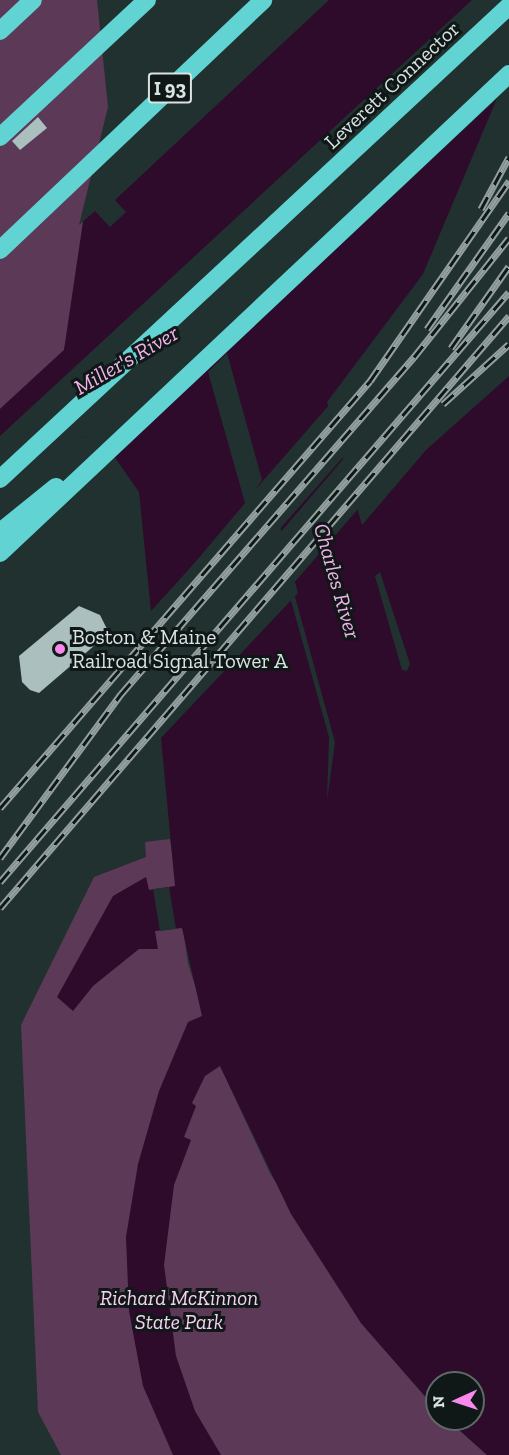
<!DOCTYPE html>
<html>
<head>
<meta charset="utf-8">
<style>
  body { margin:0 }
  #map { position:relative; width:509px; height:1455px; overflow:hidden; background:#203130; font-family:"Zilla Slab",serif }
  div>[style] { position:absolute }
  .green>* { inset:0; background:#5c3957 }
  .water>* { inset:0; background:#2e0b2b }
  .pier>* { inset:0; background:#203130 }
  .building>* { inset:0; background:#abbfbe }
  .highway>* { height:18px; margin:-9px; padding:0 9px; transform-origin:9px; border-radius:9px; background:#60d3d2 }
  .rail>* { height:7px; margin-top:-3.5px; transform-origin:0; background:repeating-linear-gradient(90deg,#0f1717 0 14px,#93a09f 0 28px); box-sizing:border-box; border-block:2px solid #93a09f }
  .dots>* { width:16px; height:16px; translate:-50% -50%; box-sizing:border-box; border:3px solid #0f1717; border-radius:50% }
  span { translate:-50% -50%; white-space:nowrap; text-align:center; line-height:1.15; -webkit-text-stroke:6px #0f1717; paint-order:stroke }
  .shield-label span { padding:2px 4px; background:#0f1717; border:2px solid; border-radius:4px; -webkit-text-stroke-width:0 }
  .shield-label { font-size:20px; color:#d8e3e2; font-weight:700 }
  .street-label { font-size:21px; color:#d8e3e2 }
  .poi-label { font-size:21px; color:#d8e3e2 }
  .left { translate:0 -50%; text-align:left }
  .park-label { font-size:21px; color:#f8d0f1; font-style:italic }
  .water-label { font-size:22px; color:#f1b1e8; font-style:italic }
  .north { position:absolute; left:425px; top:1371px; width:60px; height:60px; box-sizing:border-box; background:#0f1717; border:2px solid #5f6968; border-radius:50%; rotate:267deg; font-size:16px; font-weight:700; line-height:24px; text-align:center; color:#d8e3e2 }
  .north::after { content:''; display:block; margin:auto; width:21px; height:27px; background:#f888eb; clip-path:polygon(50% 0,100% 100%,50% 72%,0 100%) }
</style>
</head>
<body>
<div id="map">
  <div class="green">
    <i style="clip-path:polygon(0 0,100px 0,111px 107px,64px 350px,0 409px)"></i>
    <i style="clip-path:polygon(170px 839px,188px 963px,220px 1066px,270px 1173px,361px 1323px,437px 1410px,437px 1419px,447px 1419px,487px 1455px,61px 1455px,38px 1412px,21px 1025px,94px 877px,146px 857px,145px 842px)"></i>
  </div>
  <div class="water">
    <i style="clip-path:polygon(100px 0,509px 0,509px 70px,423px 274px,327px 402px,362px 525px,426px 450px,509px 376px,509px 1455px,487px 1455px,447px 1419px,473px 1419px,473px 1383px,437px 1383px,437px 1410px,361px 1323px,291px 1214px,220px 1066px,205px 1076px,192px 1103px,196px 1106px,184px 1137px,191px 1140px,174px 1185px,164px 1265px,176px 1356px,195px 1411px,221px 1455px,173px 1455px,143px 1386px,129px 1311px,126px 1237px,138px 1164px,159px 1091px,188px 1022px,202px 1016px,182px 928px,155px 931px,158px 949px,139px 949px,93px 986px,73px 1011px,57px 997px,113px 896px,146px 877px,149px 890px,175px 886px,161px 738px,298px 593px,268px 482px,151px 611px,139px 492px,102px 439px,72px 435px,0 471px,0 409px,64px 350px,85px 208px,111px 107px)"></i>
  </div>
  <div class="pier">
    <i style="clip-path:polygon(97px 0,329px 0,115px 200px,126px 212px,110px 227px,95px 211px,79px 225px,108px 107px)"></i>
    <i style="clip-path:polygon(472px 0,509px 0,509px 78px,501px 95px,112px 458px,100px 442px,82px 436px,0 474px,0 436px)"></i>
    <i style="clip-path:polygon(227px 353px,262px 480px,255px 490px,330px 404px,345px 455px,278px 531px,266px 488px,197px 570px,192px 566px,245px 503px,208px 372px)"></i>
    <i style="clip-path:polygon(345px 457px,359px 508px,293px 584px,279px 534px)"></i>
    <i style="clip-path:polygon(380px 572px,410px 664px,407px 671px,402px 670px,375px 576px)"></i>
    <i style="clip-path:polygon(294px 593px,335px 742px,327px 801px,329px 737px,290px 597px)"></i>
    <i style="clip-path:polygon(169px 887px,176px 929px,160px 931px,153px 889px)"></i>
  </div>
  <div class="building">
    <i style="clip-path:polygon(38px 117px,47px 128px,20px 150px,12px 141px)"></i>
    <i style="clip-path:polygon(79px 606px,100px 615px,109px 633px,39px 693px,30px 690px,22px 682px,19px 656px)"></i>
  </div>
  <div class="highway">
    <i style="left:0;top:31px;width:45px;rotate:-43.2deg"></i>
    <i style="left:0;top:137px;width:201px;rotate:-43deg"></i>
    <i style="left:0;top:250px;width:363px;rotate:-43.5deg"></i>
    <i style="left:0;top:479px;width:695px;rotate:-42.9deg"></i>
    <i style="left:0;top:532px;width:72px;rotate:-38.8deg"></i>
    <i style="left:0;top:553px;width:699px;rotate:-43.26deg"></i>
  </div>
  <div class="rail">
    <i style="left:481px;top:209px;width:59px;rotate:-61.7deg"></i>
    <i style="left:427px;top:329px;width:142px;rotate:-54.7deg"></i>
    <i style="left:451px;top:348px;width:100px;rotate:-54.7deg"></i>
    <i style="left:443px;top:404px;width:89px;rotate:-42.3deg"></i>
    <i style="left:0;top:808px;width:565px;rotate:-49.09deg"></i>
    <i style="left:370px;top:381px;width:244px;rotate:-55.2deg"></i>
    <i style="left:0;top:858px;width:204px;rotate:-53.6deg"></i>
    <i style="left:121px;top:694px;width:447px;rotate:-49deg"></i>
    <i style="left:414px;top:357px;width:152px;rotate:-51.4deg"></i>
    <i style="left:0;top:882px;width:779px;rotate:-49.22deg"></i>
    <i style="left:0;top:908px;width:781px;rotate:-49.31deg"></i>
  </div>
  <div class="dots">
    <i style="left:60px;top:649px;background:#f888eb"></i>
  </div>
  <div class="shield-label">
    <span style="left:170px;top:88px">I 93</span>
  </div>
  <div class="street-label">
    <span style="left:392px;top:85px;rotate:-43deg">Leverett Connector</span>
  </div>
  <div class="poi-label">
    <span class="left" style="left:72px;top:649px">Boston &amp; Maine<br>Railroad Signal Tower A</span>
  </div>
  <div class="park-label">
    <span style="left:179px;top:1310px">Richard McKinnon<br>State Park</span>
  </div>
  <div class="water-label">
    <span style="left:126px;top:360px;rotate:-30deg">Miller's River</span>
    <span style="left:337px;top:581px;rotate:74deg">Charles River</span>
  </div>
  <div class="north">N</div>
</div>
</body>
</html>
